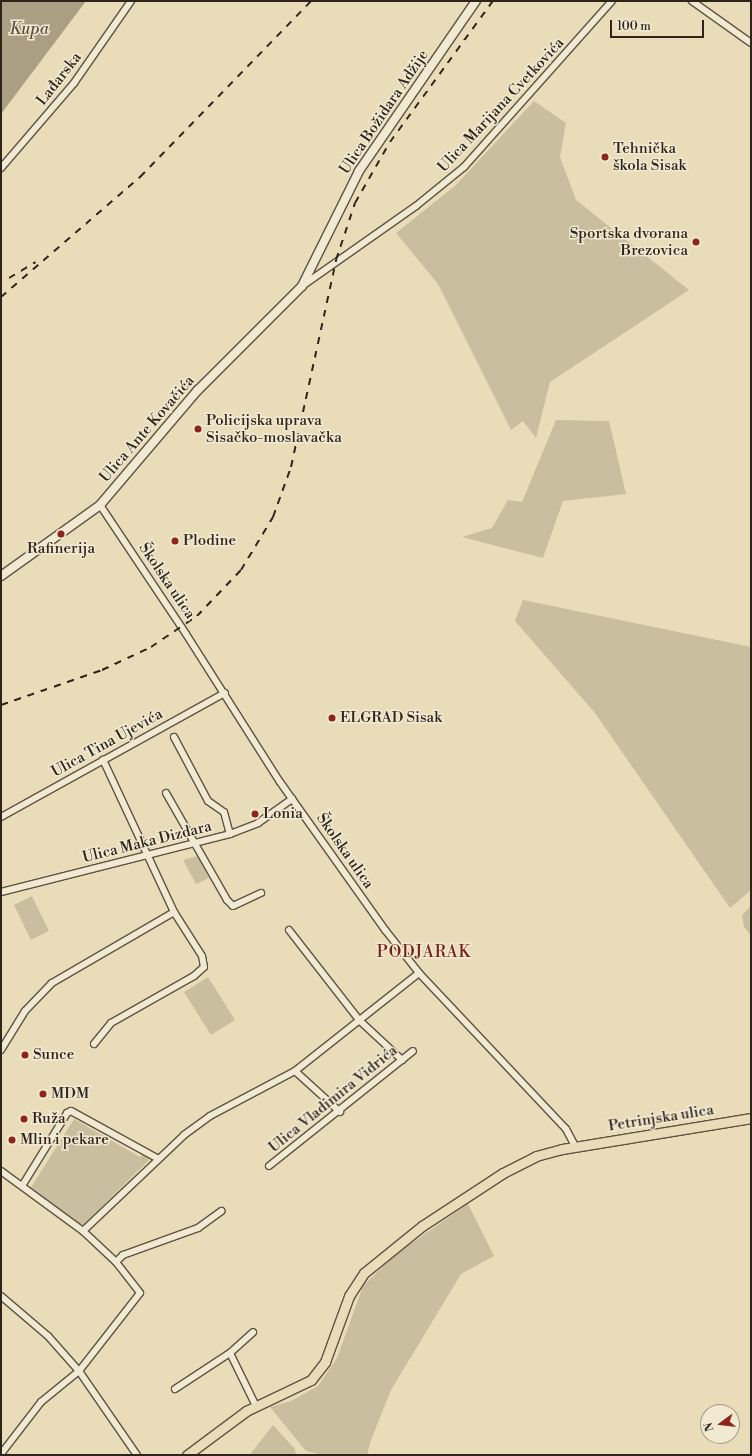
<!DOCTYPE html>
<html>
<head>
<meta charset="utf-8">
<style>
  body { margin:0 }
  #map { position:relative; width:752px; height:1456px; overflow:hidden; background:#e9ddb9; font-family:"Libre Bodoni",serif }
  div>[style] { position:absolute }
  .green>* { inset:0; background:#c9be9e }
  .water>* { inset:0; background:#aa9e83 }
  .roads { filter:drop-shadow(1px 0 #5e5242) drop-shadow(-1px 0 #5e5242) drop-shadow(0 1px #5e5242) drop-shadow(0 -1px #5e5242) }
  .minor>* { height:6px; margin:-3px; padding:0 3px; transform-origin:3px; border-radius:3px; background:#f1e9d2 }
  .secondary>* { height:8px; margin:-4px; padding:0 4px; transform-origin:4px; border-radius:4px; background:#f1e9d2 }
  .primary>* { height:9px; margin:-4.5px; padding:0 4.5px; transform-origin:4.5px; border-radius:4.5px; background:#e9ddb9 }
  .rail>* { height:2px; margin-top:-1px; transform-origin:0; background:repeating-linear-gradient(90deg,#2f241a 0 7px,transparent 0 14px) }
  .dots>* { width:11px; height:11px; translate:-50% -50%; box-sizing:border-box; border:2px solid #f1e9d2; border-radius:50% }
  span { translate:-50% -50%; white-space:nowrap; text-align:center; line-height:1.15; -webkit-text-stroke:3px #f1e9d2; paint-order:stroke }
  .street-label { font-size:15px; color:#2f241a }
  .poi-label { font-size:15px; color:#2f241a }
  .left { translate:0 -50%; text-align:left }
  .right { translate:-100% -50%; text-align:right }
  .water-label { font-size:16px; color:#5a4f3f; font-style:italic }
  .neighbourhood-label { font-size:16px; color:#7a1f14; letter-spacing:1px }
  .frame { position:absolute; inset:0; border:2px solid #2f241a; pointer-events:none }
  .north { position:absolute; left:700px; top:1404px; width:40px; height:40px; box-sizing:border-box; background:#f1e9d2; border:1px solid #a39a88; border-radius:50%; rotate:255deg; font-size:11px; font-weight:700; line-height:16px; text-align:center; color:#2f241a }
  .north::after { content:''; display:block; margin:auto; width:14px; height:18px; background:#8f2418; clip-path:polygon(50% 0,100% 100%,50% 72%,0 100%) }
  .scale { position:absolute; left:610px; top:20px; width:94px; height:18px; box-sizing:border-box; border:2px solid #2f241a; border-top:0; padding-left:5px; font-size:12px; line-height:14px; white-space:nowrap; color:#2f241a; -webkit-text-stroke:3px #f1e9d2; paint-order:stroke }
</style>
</head>
<body>
<div id="map">
  <div class="green">
    <i style="clip-path:polygon(534px 101px,566px 123px,560px 157px,576px 200px,689px 290px,550px 382px,536px 438px,523px 421px,511px 430px,438px 284px,396px 233px,456px 185px)"></i>
    <i style="clip-path:polygon(556px 420px,609px 421px,626px 494px,563px 501px,543px 558px,462px 537px,492px 528px,508px 500px,522px 502px)"></i>
    <i style="clip-path:polygon(523px 600px,751px 647px,751px 890px,730px 908px,595px 713px,515px 621px)"></i>
    <i style="clip-path:polygon(198px 856px,209px 878px,196px 884px,183px 860px)"></i>
    <i style="clip-path:polygon(32px 896px,49px 931px,31px 940px,14px 905px)"></i>
    <i style="clip-path:polygon(751px 906px,751px 936px,744px 927px,742px 915px)"></i>
    <i style="clip-path:polygon(208px 977px,235px 1020px,211px 1035px,184px 992px)"></i>
    <i style="clip-path:polygon(74px 1119px,140px 1157px,143px 1154px,148px 1156px,149px 1160px,84px 1224px,79px 1226px,30px 1189px)"></i>
    <i style="clip-path:polygon(468px 1204px,494px 1256px,461px 1274px,391px 1390px,371px 1440px,367px 1455px,324px 1455px,306px 1451px,270px 1407px,291px 1401px,318px 1386px,337px 1358px,363px 1286px,396px 1254px)"></i>
    <i style="clip-path:polygon(273px 1425px,295px 1449px,296px 1455px,252px 1455px,251px 1453px)"></i>
  </div>
  <div class="water">
    <i style="clip-path:polygon(1px 1px,86px 1px,1px 114px)"></i>
  </div>
  <div class="roads">
    <div class="minor">
      <i style="left:692px;top:1px;width:72px;rotate:35.4deg"></i>
      <i style="left:1px;top:168px;width:112px;rotate:-49.3deg"></i>
      <i style="left:74px;top:83px;width:100px;rotate:-55.2deg"></i>
      <i style="left:305px;top:284px;width:136px;rotate:-35.1deg"></i>
      <i style="left:416px;top:206px;width:62px;rotate:-39.1deg"></i>
      <i style="left:464px;top:167px;width:222px;rotate:-48.3deg"></i>
      <i style="left:100px;top:505px;width:155px;rotate:56.3deg"></i>
      <i style="left:186px;top:634px;width:175px;rotate:57.6deg"></i>
      <i style="left:280px;top:782px;width:183px;rotate:54.6deg"></i>
      <i style="left:386px;top:931px;width:53px;rotate:51.8deg"></i>
      <i style="left:419px;top:973px;width:214px;rotate:46.7deg"></i>
      <i style="left:566px;top:1129px;width:19px;rotate:62deg"></i>
      <i style="left:174px;top:737px;width:72px;rotate:62deg"></i>
      <i style="left:208px;top:801px;width:19px;rotate:35deg"></i>
      <i style="left:224px;top:812px;width:23px;rotate:75deg"></i>
      <i style="left:166px;top:793px;width:123px;rotate:60.3deg"></i>
      <i style="left:227px;top:900px;width:8px;rotate:45deg"></i>
      <i style="left:233px;top:906px;width:31px;rotate:-25deg"></i>
      <i style="left:1px;top:817px;width:256px;rotate:-29deg"></i>
      <i style="left:1px;top:892px;width:236px;rotate:-14.2deg"></i>
      <i style="left:230px;top:834px;width:30px;rotate:-21deg"></i>
      <i style="left:258px;top:823px;width:42px;rotate:-35.2deg"></i>
      <i style="left:289px;top:930px;width:114px;rotate:52.1deg"></i>
      <i style="left:359px;top:1020px;width:59px;rotate:42.9deg"></i>
      <i style="left:94px;top:1044px;width:27px;rotate:-51deg"></i>
      <i style="left:111px;top:1023px;width:95px;rotate:-29.5deg"></i>
      <i style="left:194px;top:976px;width:13px;rotate:-42deg"></i>
      <i style="left:204px;top:967px;width:11px;rotate:-100deg"></i>
      <i style="left:202px;top:956px;width:52px;rotate:-122.5deg"></i>
      <i style="left:174px;top:912px;width:168px;rotate:-115deg"></i>
      <i style="left:1px;top:1050px;width:46px;rotate:-58.4deg"></i>
      <i style="left:25px;top:1011px;width:39px;rotate:-46deg"></i>
      <i style="left:52px;top:983px;width:141px;rotate:-30.2deg"></i>
      <i style="left:295px;top:1071px;width:61px;rotate:42.3deg"></i>
      <i style="left:269px;top:1166px;width:184px;rotate:-38.6deg"></i>
      <i style="left:1px;top:1171px;width:102px;rotate:36.2deg"></i>
      <i style="left:83px;top:1231px;width:45px;rotate:43.2deg"></i>
      <i style="left:116px;top:1262px;width:39px;rotate:52deg"></i>
      <i style="left:140px;top:1293px;width:99px;rotate:128deg"></i>
      <i style="left:79px;top:1371px;width:49px;rotate:140.8deg"></i>
      <i style="left:41px;top:1402px;width:66px;rotate:127.6deg"></i>
      <i style="left:22px;top:1186px;width:86px;rotate:-58.3deg"></i>
      <i style="left:67px;top:1113px;width:4px;rotate:-27deg"></i>
      <i style="left:71px;top:1111px;width:98px;rotate:28.7deg"></i>
      <i style="left:83px;top:1231px;width:139px;rotate:-43.5deg"></i>
      <i style="left:184px;top:1135px;width:32px;rotate:-36deg"></i>
      <i style="left:210px;top:1116px;width:96px;rotate:-27.9deg"></i>
      <i style="left:295px;top:1071px;width:158px;rotate:-38.3deg"></i>
      <i style="left:116px;top:1262px;width:10px;rotate:-45deg"></i>
      <i style="left:123px;top:1255px;width:80px;rotate:-19.8deg"></i>
      <i style="left:198px;top:1228px;width:29px;rotate:-36deg"></i>
      <i style="left:1px;top:1296px;width:62px;rotate:40.4deg"></i>
      <i style="left:48px;top:1336px;width:47px;rotate:48.5deg"></i>
      <i style="left:79px;top:1371px;width:102px;rotate:55.4deg"></i>
      <i style="left:230px;top:1353px;width:31px;rotate:-42deg"></i>
      <i style="left:175px;top:1389px;width:66px;rotate:-33.2deg"></i>
      <i style="left:230px;top:1353px;width:59px;rotate:63.9deg"></i>
    </div>
    <div class="secondary">
      <i style="left:1px;top:576px;width:122px;rotate:-35.6deg"></i>
      <i style="left:100px;top:505px;width:151px;rotate:-49.6deg"></i>
      <i style="left:198px;top:390px;width:147px;rotate:-45deg"></i>
      <i style="left:302px;top:286px;width:128px;rotate:-63.6deg"></i>
      <i style="left:359px;top:171px;width:206px;rotate:-55.5deg"></i>
    </div>
    <div class="primary">
      <i style="left:187px;top:1455px;width:74px;rotate:-36.7deg"></i>
      <i style="left:246px;top:1411px;width:72px;rotate:-25.5deg"></i>
      <i style="left:311px;top:1380px;width:23px;rotate:-52deg"></i>
      <i style="left:325px;top:1362px;width:70px;rotate:-70deg"></i>
      <i style="left:349px;top:1296px;width:27px;rotate:-57deg"></i>
      <i style="left:364px;top:1273px;width:75px;rotate:-39deg"></i>
      <i style="left:422px;top:1226px;width:97px;rotate:-33.2deg"></i>
      <i style="left:503px;top:1173px;width:37px;rotate:-27deg"></i>
      <i style="left:536px;top:1156px;width:27px;rotate:-15deg"></i>
      <i style="left:562px;top:1149px;width:192px;rotate:-9.3deg"></i>
    </div>
  </div>
  <div class="rail">
    <i style="left:9px;top:278px;width:31px;rotate:-31deg"></i>
    <i style="left:1px;top:297px;width:184px;rotate:-40.8deg"></i>
    <i style="left:140px;top:177px;width:245px;rotate:-45.8deg"></i>
    <i style="left:1px;top:705px;width:107px;rotate:-19.1deg"></i>
    <i style="left:102px;top:670px;width:54px;rotate:-25.1deg"></i>
    <i style="left:151px;top:647px;width:55px;rotate:-34deg"></i>
    <i style="left:197px;top:616px;width:64px;rotate:-46.3deg"></i>
    <i style="left:241px;top:570px;width:62px;rotate:-58.9deg"></i>
    <i style="left:273px;top:517px;width:53px;rotate:-70.2deg"></i>
    <i style="left:291px;top:467px;width:212px;rotate:-77.7deg"></i>
    <i style="left:336px;top:260px;width:60px;rotate:-71.6deg"></i>
    <i style="left:355px;top:203px;width:70px;rotate:-60.2deg"></i>
    <i style="left:390px;top:142px;width:175px;rotate:-53.9deg"></i>
  </div>
  <div class="dots">
    <i style="left:605px;top:157px;background:#8f2418"></i>
    <i style="left:696px;top:242px;background:#8f2418"></i>
    <i style="left:198px;top:429px;background:#8f2418"></i>
    <i style="left:61px;top:534px;background:#8f2418"></i>
    <i style="left:175px;top:541px;background:#8f2418"></i>
    <i style="left:332px;top:718px;background:#8f2418"></i>
    <i style="left:255px;top:814px;background:#8f2418"></i>
    <i style="left:25px;top:1055px;background:#8f2418"></i>
    <i style="left:43px;top:1094px;background:#8f2418"></i>
    <i style="left:24px;top:1119px;background:#8f2418"></i>
    <i style="left:12px;top:1140px;background:#8f2418"></i>
  </div>
  <div class="street-label">
    <span style="left:59px;top:79px;rotate:-52deg">Lađarska</span>
    <span style="left:501px;top:105px;rotate:-47deg">Ulica Marijana Cvetkovića</span>
    <span style="left:384px;top:112px;rotate:-56deg">Ulica Božidara Adžije</span>
    <span style="left:147px;top:429px;rotate:-49deg">Ulica Ante Kovačića</span>
    <span style="left:167px;top:581px;rotate:56deg">Školska ulica</span>
    <span style="left:107px;top:743px;rotate:-29deg">Ulica Tina Ujevića</span>
    <span style="left:147px;top:842px;rotate:-14deg">Ulica Maka Dizdara</span>
    <span style="left:345px;top:851px;rotate:55deg">Školska ulica</span>
    <span style="left:333px;top:1099px;rotate:-39deg">Ulica Vladimira Vidrića</span>
    <span style="left:661px;top:1118px;rotate:-9deg">Petrinjska ulica</span>
  </div>
  <div class="poi-label">
    <span class="left" style="left:613px;top:157px">Tehnička<br>škola Sisak</span>
    <span class="right" style="left:688px;top:242px">Sportska dvorana<br>Brezovica</span>
    <span class="left" style="left:206px;top:429px">Policijska uprava<br>Sisačko-moslavačka</span>
    <span class="left" style="left:183px;top:541px">Plodine</span>
    <span style="left:61px;top:549px">Rafinerija</span>
    <span class="left" style="left:340px;top:718px">ELGRAD Sisak</span>
    <span class="left" style="left:263px;top:814px">Lonia</span>
    <span class="left" style="left:33px;top:1055px">Sunce</span>
    <span class="left" style="left:51px;top:1094px">MDM</span>
    <span class="left" style="left:32px;top:1119px">Ruža</span>
    <span class="left" style="left:20px;top:1140px">Mlin i pekare</span>
  </div>
  <div class="water-label">
    <span style="left:29px;top:29px">Kupa</span>
  </div>
  <div class="neighbourhood-label">
    <span style="left:424px;top:952px">PODJARAK</span>
  </div>
  <div class="frame"></div>
  <div class="north">N</div>
  <div class="scale">100 m</div>
</div>
</body>
</html>
